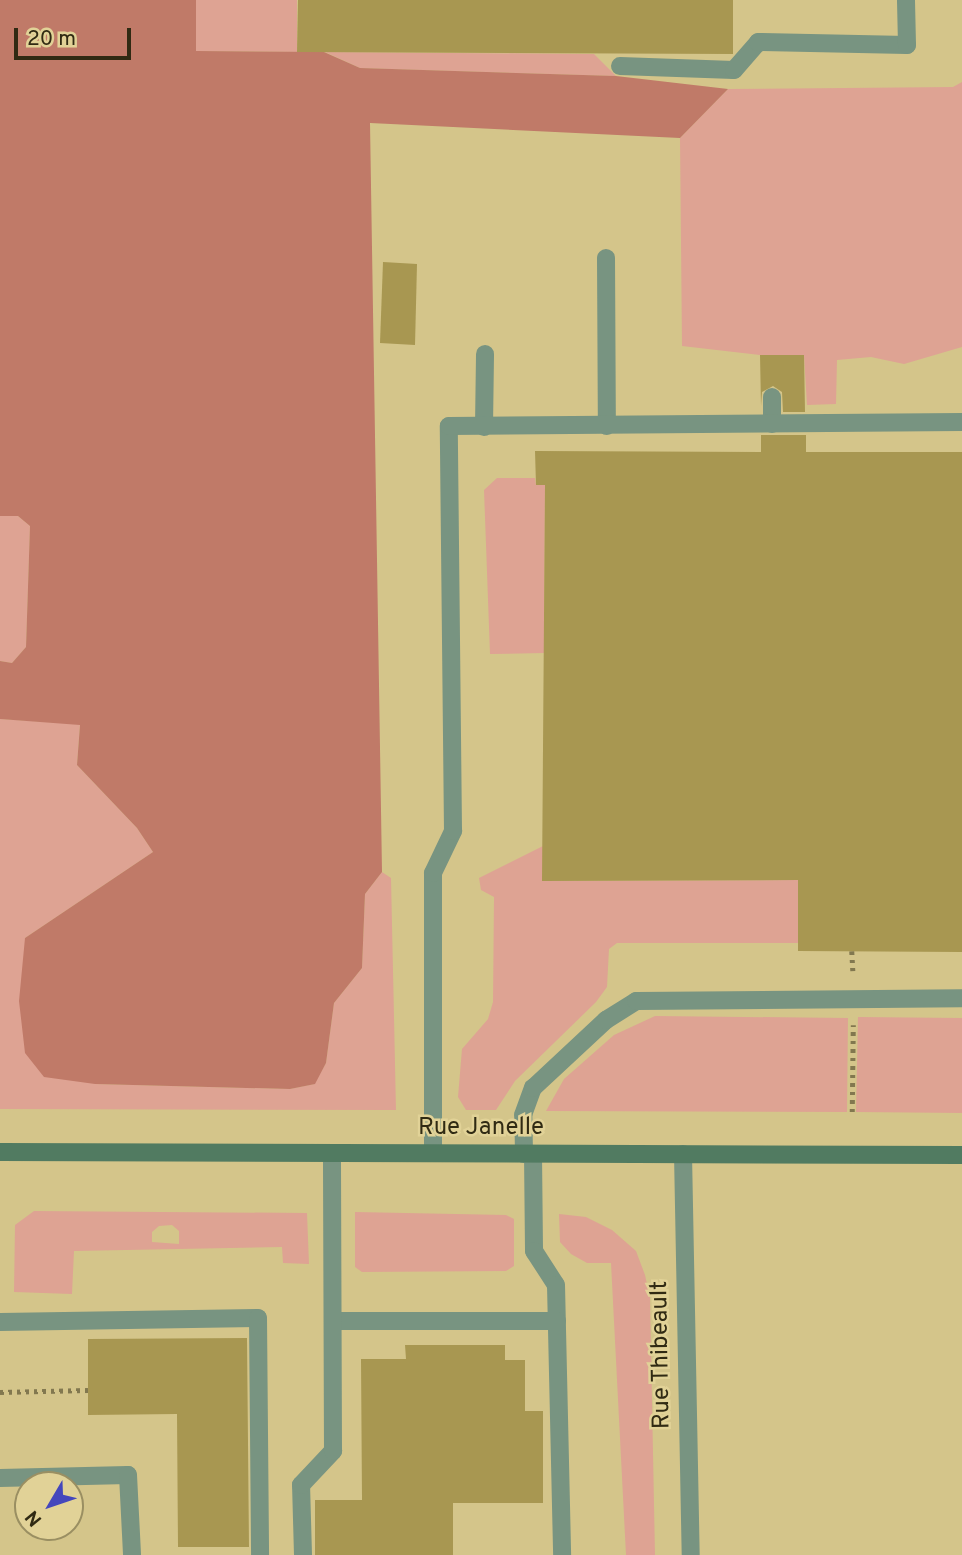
<!DOCTYPE html>
<html>
<head>
<meta charset="utf-8">
<style>
  body { margin:0 }
  #map { position:relative; width:962px; height:1555px; overflow:hidden; background:#d4c58a; font-family:Overpass,sans-serif }
  div>[style] { position:absolute }
  .green>* { inset:0; background:#dea393 }
  .forest>* { inset:0; background:#c07a68 }
  .building>* { inset:0; background:#a89751 }
  .path>* { height:4.5px; margin-top:-2.25px; transform-origin:0; background:repeating-linear-gradient(90deg,#82784f 0 3.5px,transparent 0 8.5px) }
  .service>* { height:18px; margin:-9px; padding:0 9px; transform-origin:9px; border-radius:9px; background:#789481 }
  .minor>* { height:18px; margin:-9px; padding:0 9px; transform-origin:9px; border-radius:9px; background:#789481 }
  .secondary>* { height:18px; margin:-9px; padding:0 9px; transform-origin:9px; border-radius:9px; background:#517b61 }
  span { translate:-50% -50%; white-space:nowrap; text-align:center; line-height:1.15; -webkit-text-stroke:5px #e1d297; paint-order:stroke }
  .street-label { font-size:24px; color:#302a13 }
  .north { position:absolute; left:14px; top:1471px; width:70px; height:70px; box-sizing:border-box; background:#e1d297; border:2px solid #9a8f62; border-radius:50%; rotate:231deg; font-size:19px; font-weight:700; line-height:28px; text-align:center; color:#302a13 }
  .north::after { content:''; display:block; margin:auto; width:24px; height:32px; background:#4447bc; clip-path:polygon(50% 0,100% 100%,50% 72%,0 100%) }
  .scale { position:absolute; left:14px; top:28px; width:117px; height:32px; box-sizing:border-box; border:4px solid #302a13; border-top:0; padding-left:9px; font-size:21px; line-height:24px; white-space:nowrap; color:#302a13; -webkit-text-stroke:5px #e1d297; paint-order:stroke }
</style>
</head>
<body>
<div id="map">
  <div class="green">
    <i style="clip-path:polygon(196px 0,297px 0,297px 52px,196px 51px)"></i>
    <i style="clip-path:polygon(325px 52px,594px 54px,616px 76px,360px 68px)"></i>
    <i style="clip-path:polygon(962px 82px,962px 347px,904px 364px,871px 357px,837px 360px,836px 404px,807px 405px,804px 355px,760px 355px,682px 346px,680px 138px,728px 89px,953px 87px)"></i>
    <i style="clip-path:polygon(497px 478px,535px 478px,536px 485px,545px 485px,544px 653px,490px 654px,484px 490px)"></i>
    <i style="clip-path:polygon(0 516px,18px 516px,30px 526px,26px 647px,12px 663px,0 661px)"></i>
    <i style="clip-path:polygon(0 719px,80px 724px,77px 765px,137px 828px,153px 852px,25px 938px,95px 1084px,290px 1089px,314px 1084px,326px 1063px,334px 1003px,362px 968px,365px 894px,382px 872px,391px 878px,396px 1110px,0 1109px)"></i>
    <i style="clip-path:polygon(543px 846px,543px 881px,798px 880px,798px 943px,617px 943px,609px 949px,607px 987px,596px 1002px,515px 1081px,496px 1110px,466px 1110px,458px 1097px,462px 1049px,488px 1019px,493px 1002px,494px 897px,481px 890px,479px 878px)"></i>
    <i style="clip-path:polygon(655px 1016px,848px 1018px,847px 1112px,546px 1111px,564px 1079px,614px 1035px)"></i>
    <i style="clip-path:polygon(858px 1017px,962px 1018px,962px 1113px,856px 1112px)"></i>
    <i style="clip-path:polygon(evenodd,34px 1211px,307px 1213px,309px 1264px,283px 1263px,282px 1247px,74px 1251px,72px 1294px,14px 1292px,15px 1225px,34px 1211px,172px 1225px,179px 1231px,179px 1244px,152px 1242px,152px 1232px,159px 1226px,172px 1225px)"></i>
    <i style="clip-path:polygon(355px 1212px,506px 1215px,514px 1219px,514px 1266px,506px 1271px,362px 1272px,355px 1267px)"></i>
    <i style="clip-path:polygon(559px 1214px,586px 1217px,612px 1230px,636px 1251px,645px 1275px,650px 1298px,655px 1555px,626px 1555px,611px 1263px,587px 1263px,571px 1254px,560px 1242px)"></i>
  </div>
  <div class="forest">
    <i style="clip-path:polygon(0 0,196px 0,196px 51px,324px 52px,360px 68px,616px 76px,728px 89px,680px 138px,370px 123px,382px 872px,365px 894px,362px 968px,334px 1003px,326px 1063px,315px 1084px,290px 1089px,95px 1084px,44px 1077px,25px 1053px,19px 1001px,25px 938px,153px 852px,137px 828px,77px 765px,80px 725px,0 719px,0 661px,12px 663px,26px 647px,30px 526px,18px 516px,0 516px)"></i>
  </div>
  <div class="building">
    <i style="clip-path:polygon(298px 0,733px 0,733px 54px,297px 52px)"></i>
    <i style="clip-path:polygon(383px 262px,417px 264px,415px 345px,380px 343px)"></i>
    <i style="clip-path:polygon(760px 355px,804px 355px,805px 412px,783px 412px,782px 392px,773px 386px,762px 392px,761px 406px)"></i>
    <i style="clip-path:polygon(761px 435px,806px 435px,806px 452px,962px 452px,962px 952px,798px 951px,798px 880px,542px 881px,545px 485px,536px 485px,535px 451px,761px 452px)"></i>
    <i style="clip-path:polygon(247px 1338px,249px 1547px,178px 1547px,177px 1414px,88px 1415px,88px 1339px)"></i>
    <i style="clip-path:polygon(405px 1345px,505px 1345px,505px 1360px,525px 1360px,525px 1411px,543px 1411px,543px 1503px,453px 1503px,453px 1555px,315px 1555px,315px 1500px,362px 1500px,361px 1359px,406px 1359px)"></i>
  </div>
  <div class="path">
    <i style="left:852px;top:951px;width:20px;rotate:87deg"></i>
    <i style="left:852px;top:1112px;width:87px;rotate:-89.3deg"></i>
    <i style="left:0;top:1392px;width:88px;rotate:-1.3deg"></i>
  </div>
  <div class="service">
    <i style="left:620px;top:66px;width:114px;rotate:2deg"></i>
    <i style="left:734px;top:70px;width:37px;rotate:-49deg"></i>
    <i style="left:758px;top:42px;width:149px;rotate:1.2deg"></i>
    <i style="left:907px;top:45px;width:45px;rotate:-91.3deg"></i>
    <i style="left:606px;top:258px;width:168px;rotate:89.7deg"></i>
    <i style="left:772px;top:397px;width:27px;rotate:90deg"></i>
    <i style="left:484px;top:427px;width:73px;rotate:-89.2deg"></i>
    <i style="left:433px;top:1153px;width:280px;rotate:-90deg"></i>
    <i style="left:433px;top:873px;width:47px;rotate:-64.5deg"></i>
    <i style="left:453px;top:831px;width:405px;rotate:-90.6deg"></i>
    <i style="left:449px;top:426px;width:513px;rotate:-0.45deg"></i>
    <i style="left:524px;top:1154px;width:39px;rotate:-91deg"></i>
    <i style="left:523px;top:1115px;width:29px;rotate:-70deg"></i>
    <i style="left:533px;top:1088px;width:100px;rotate:-43deg"></i>
    <i style="left:606px;top:1020px;width:36px;rotate:-32deg"></i>
    <i style="left:636px;top:1001px;width:326px;rotate:-0.5deg"></i>
    <i style="left:533px;top:1154px;width:97px;rotate:89.4deg"></i>
    <i style="left:534px;top:1251px;width:40px;rotate:57.1deg"></i>
    <i style="left:556px;top:1285px;width:270px;rotate:88.7deg"></i>
    <i style="left:333px;top:1321px;width:224px"></i>
    <i style="left:0;top:1322px;width:258px;rotate:-0.9deg"></i>
    <i style="left:258px;top:1318px;width:237px;rotate:89.5deg"></i>
    <i style="left:0;top:1478px;width:128px;rotate:-1.3deg"></i>
    <i style="left:128px;top:1475px;width:80px;rotate:87.1deg"></i>
    <i style="left:303px;top:1555px;width:70px;rotate:-91.6deg"></i>
    <i style="left:301px;top:1485px;width:47px;rotate:-46.7deg"></i>
    <i style="left:333px;top:1451px;width:298px;rotate:-90.2deg"></i>
  </div>
  <div class="minor">
    <i style="left:683px;top:1154px;width:401px;rotate:88.9deg"></i>
  </div>
  <div class="secondary">
    <i style="left:0;top:1152px;width:962px;rotate:0.18deg"></i>
  </div>
  <div class="street-label">
    <span style="left:481px;top:1129px">Rue Janelle</span>
    <span style="left:662px;top:1355px;rotate:-91deg">Rue Thibeault</span>
  </div>
  <div class="north">N</div>
  <div class="scale">20 m</div>
</div>
</body>
</html>
